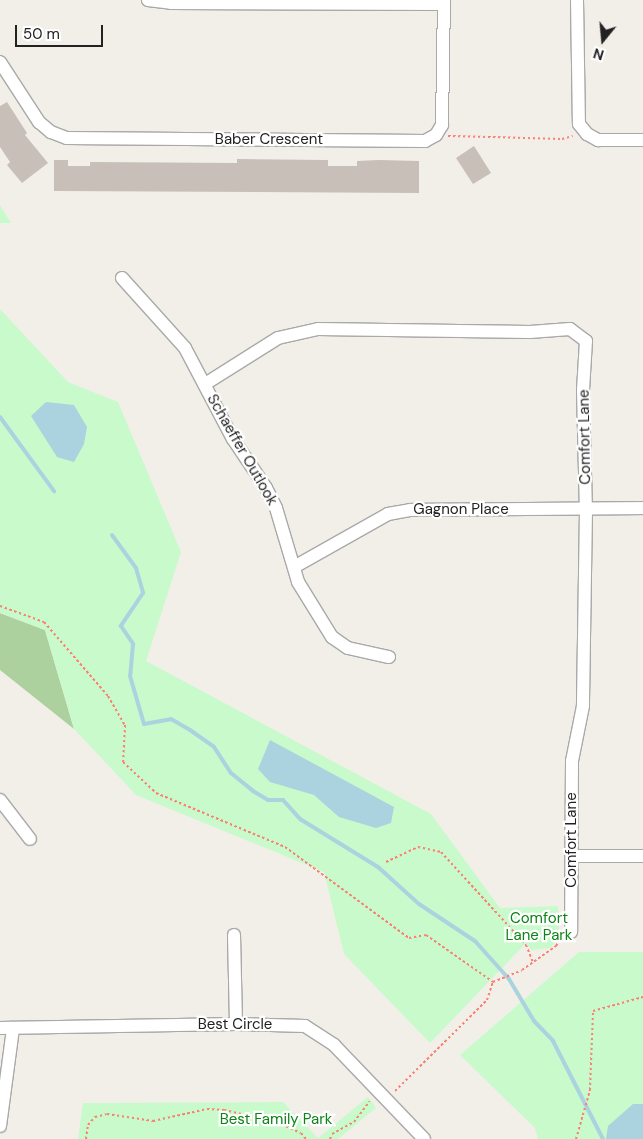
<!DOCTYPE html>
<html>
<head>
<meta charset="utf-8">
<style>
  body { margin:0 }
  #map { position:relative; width:643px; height:1139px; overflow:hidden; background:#f2efe9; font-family:"DM Sans",sans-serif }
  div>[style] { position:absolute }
  .forest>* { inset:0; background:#add19e }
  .park>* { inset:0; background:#c8facc }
  .water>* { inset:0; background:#aad3df }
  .stream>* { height:4px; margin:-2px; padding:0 2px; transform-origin:2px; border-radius:2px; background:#aad3df }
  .building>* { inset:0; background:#c7bfb8 }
  .path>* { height:2px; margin-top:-1px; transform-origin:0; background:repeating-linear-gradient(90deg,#fa8072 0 2.5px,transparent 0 5px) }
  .roads { filter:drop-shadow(1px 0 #a9a9a9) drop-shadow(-1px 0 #a9a9a9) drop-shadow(0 1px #a9a9a9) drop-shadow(0 -1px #a9a9a9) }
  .street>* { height:12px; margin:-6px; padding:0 6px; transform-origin:6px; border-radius:6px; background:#fff }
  span { translate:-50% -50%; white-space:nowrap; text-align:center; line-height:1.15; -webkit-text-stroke:4.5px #fff; paint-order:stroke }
  .street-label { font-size:15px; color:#222 }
  .park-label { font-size:15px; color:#0c8416 }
  .north { position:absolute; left:578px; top:15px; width:50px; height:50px; -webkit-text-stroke:4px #fff; paint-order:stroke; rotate:197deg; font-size:14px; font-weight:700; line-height:20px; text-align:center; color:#222 }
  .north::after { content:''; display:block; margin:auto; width:18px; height:22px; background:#222; clip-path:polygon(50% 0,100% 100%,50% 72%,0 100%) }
  .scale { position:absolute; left:15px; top:25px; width:88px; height:22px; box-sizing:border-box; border:2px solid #222; border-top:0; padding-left:6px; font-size:15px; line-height:18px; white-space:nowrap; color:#222; -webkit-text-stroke:4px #fff; paint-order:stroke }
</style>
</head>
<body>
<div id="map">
  <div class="forest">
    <i style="clip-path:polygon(0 613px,45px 630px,74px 729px,0 670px)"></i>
  </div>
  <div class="park">
    <i style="clip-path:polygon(0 205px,11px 223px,0 223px)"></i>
    <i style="clip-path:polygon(0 309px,68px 382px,118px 402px,181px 552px,146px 661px,431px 814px,500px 908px,558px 906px,559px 935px,551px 948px,531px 950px,526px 943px,430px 1043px,344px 954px,324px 872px,136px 795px,74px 729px,45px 630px,0 613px)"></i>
    <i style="clip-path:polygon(579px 952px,643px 952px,643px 1139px,538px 1139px,535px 1128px,460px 1055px)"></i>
    <i style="clip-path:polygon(368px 1097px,376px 1108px,338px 1139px,78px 1139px,83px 1103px,283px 1102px,318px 1138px)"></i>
  </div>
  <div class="water">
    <i style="clip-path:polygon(46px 402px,74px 405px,87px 427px,84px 444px,74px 462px,57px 457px,31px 416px)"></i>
    <i style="clip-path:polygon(270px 740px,394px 807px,391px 823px,376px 828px,339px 817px,314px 795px,270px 782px,258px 769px)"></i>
    <i style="clip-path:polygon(633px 1104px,643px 1104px,643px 1139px,606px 1139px,608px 1126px)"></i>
  </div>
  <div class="stream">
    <i style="left:0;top:417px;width:92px;rotate:53.9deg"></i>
    <i style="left:112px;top:535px;width:41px;rotate:54deg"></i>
    <i style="left:136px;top:568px;width:26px;rotate:74deg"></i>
    <i style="left:143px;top:593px;width:40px;rotate:124deg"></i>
    <i style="left:121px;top:626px;width:22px;rotate:56deg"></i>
    <i style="left:133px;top:644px;width:32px;rotate:95deg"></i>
    <i style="left:130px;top:676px;width:50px;rotate:73.7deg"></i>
    <i style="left:144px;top:724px;width:27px;rotate:-10deg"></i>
    <i style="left:171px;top:719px;width:22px;rotate:30deg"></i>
    <i style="left:190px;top:730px;width:29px;rotate:35deg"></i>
    <i style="left:214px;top:747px;width:31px;rotate:57deg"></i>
    <i style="left:231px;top:773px;width:28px;rotate:39deg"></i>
    <i style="left:253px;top:791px;width:17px;rotate:31deg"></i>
    <i style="left:268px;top:800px;width:15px"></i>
    <i style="left:283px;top:800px;width:25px;rotate:48deg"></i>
    <i style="left:300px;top:819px;width:92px;rotate:31.6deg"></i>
    <i style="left:378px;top:867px;width:55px;rotate:42.1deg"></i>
    <i style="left:419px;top:904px;width:67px;rotate:33.5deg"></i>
    <i style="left:475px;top:941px;width:51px;rotate:48.2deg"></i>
    <i style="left:509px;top:979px;width:49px;rotate:59.2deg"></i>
    <i style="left:534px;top:1021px;width:28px;rotate:46deg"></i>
    <i style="left:553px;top:1041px;width:110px;rotate:63deg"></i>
  </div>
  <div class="building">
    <i style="clip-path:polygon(7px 102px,27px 133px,25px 135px,48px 163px,22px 183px,7px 165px,10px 162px,0 147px,0 106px)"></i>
    <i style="clip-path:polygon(474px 146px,491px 173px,473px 184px,456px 158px)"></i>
    <i style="clip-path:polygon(237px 159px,328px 160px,328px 166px,357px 166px,357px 161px,379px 160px,419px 161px,419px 193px,54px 191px,54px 160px,68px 160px,68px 166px,90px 166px,90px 162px,237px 163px)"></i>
  </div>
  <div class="path">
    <i style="left:448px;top:136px;width:114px;rotate:1.5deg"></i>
    <i style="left:562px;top:139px;width:11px;rotate:-15deg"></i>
    <i style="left:0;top:606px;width:47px;rotate:20deg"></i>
    <i style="left:44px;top:622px;width:98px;rotate:49.1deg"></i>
    <i style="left:108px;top:696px;width:34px;rotate:60deg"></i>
    <i style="left:125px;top:725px;width:37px;rotate:93deg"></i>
    <i style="left:123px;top:762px;width:45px;rotate:43.2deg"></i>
    <i style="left:156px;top:793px;width:140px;rotate:22.7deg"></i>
    <i style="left:285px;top:847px;width:154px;rotate:36.3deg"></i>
    <i style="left:409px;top:938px;width:17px;rotate:-10deg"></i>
    <i style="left:426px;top:935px;width:82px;rotate:35deg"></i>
    <i style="left:386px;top:862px;width:35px;rotate:-25deg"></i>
    <i style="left:418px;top:847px;width:24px;rotate:12deg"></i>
    <i style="left:441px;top:852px;width:126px;rotate:47.6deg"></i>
    <i style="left:526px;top:945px;width:18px;rotate:68deg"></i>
    <i style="left:395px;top:1091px;width:129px;rotate:-44.7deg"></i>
    <i style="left:487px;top:1000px;width:19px;rotate:-72deg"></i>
    <i style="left:493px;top:982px;width:31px;rotate:-22deg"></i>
    <i style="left:522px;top:970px;width:42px;rotate:-35.2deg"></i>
    <i style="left:556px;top:946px;width:9px;rotate:-58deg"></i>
    <i style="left:86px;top:1139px;width:14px;rotate:-82deg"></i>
    <i style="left:88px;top:1125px;width:11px;rotate:-49deg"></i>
    <i style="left:95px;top:1117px;width:12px;rotate:-14deg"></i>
    <i style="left:107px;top:1114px;width:47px;rotate:8.7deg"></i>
    <i style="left:153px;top:1121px;width:55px;rotate:-12.5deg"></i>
    <i style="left:207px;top:1109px;width:17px;rotate:3deg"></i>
    <i style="left:224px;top:1110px;width:54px;rotate:12.8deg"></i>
    <i style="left:277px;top:1122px;width:26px;rotate:25deg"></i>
    <i style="left:301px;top:1133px;width:8px;rotate:50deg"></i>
    <i style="left:330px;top:1139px;width:5px;rotate:-68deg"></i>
    <i style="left:332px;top:1134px;width:25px;rotate:-29deg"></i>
    <i style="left:354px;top:1122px;width:26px;rotate:-53deg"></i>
    <i style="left:576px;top:1139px;width:51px;rotate:-74.1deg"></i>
    <i style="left:590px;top:1090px;width:79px;rotate:-87.8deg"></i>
    <i style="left:593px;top:1011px;width:52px;rotate:-15.6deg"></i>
  </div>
  <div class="roads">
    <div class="street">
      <i style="left:148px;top:0;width:23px;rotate:7deg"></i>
      <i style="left:171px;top:3px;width:273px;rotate:0.2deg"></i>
      <i style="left:577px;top:0;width:124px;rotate:89.1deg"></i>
      <i style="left:579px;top:124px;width:13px;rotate:51deg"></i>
      <i style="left:587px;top:134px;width:13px;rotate:29deg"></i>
      <i style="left:598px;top:140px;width:45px"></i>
      <i style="left:0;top:62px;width:72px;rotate:57deg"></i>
      <i style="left:39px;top:122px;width:16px;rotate:40deg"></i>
      <i style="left:51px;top:132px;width:17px;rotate:21deg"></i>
      <i style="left:67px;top:138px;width:358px;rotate:0.5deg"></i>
      <i style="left:425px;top:141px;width:13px;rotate:-29deg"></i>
      <i style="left:436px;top:135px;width:12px;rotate:-59deg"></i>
      <i style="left:442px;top:125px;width:125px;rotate:-89.1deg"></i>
      <i style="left:122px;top:278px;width:94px;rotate:48deg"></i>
      <i style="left:185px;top:348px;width:103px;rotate:62.2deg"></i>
      <i style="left:233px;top:439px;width:59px;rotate:56deg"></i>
      <i style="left:266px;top:488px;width:22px;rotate:63deg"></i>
      <i style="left:276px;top:508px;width:77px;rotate:73.4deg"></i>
      <i style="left:298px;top:582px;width:65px;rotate:58.3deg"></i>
      <i style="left:332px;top:637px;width:19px;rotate:35deg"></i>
      <i style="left:348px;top:648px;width:42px;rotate:12.4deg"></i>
      <i style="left:205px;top:384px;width:86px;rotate:-32.2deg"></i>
      <i style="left:278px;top:338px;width:41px;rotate:-12.7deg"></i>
      <i style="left:318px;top:329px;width:212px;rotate:0.8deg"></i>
      <i style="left:530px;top:332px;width:40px;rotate:-4.3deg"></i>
      <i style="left:570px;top:329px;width:20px;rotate:37deg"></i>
      <i style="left:586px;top:341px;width:49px;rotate:93.5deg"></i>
      <i style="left:583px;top:390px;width:120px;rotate:88.6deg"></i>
      <i style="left:586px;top:510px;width:196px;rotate:90.9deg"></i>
      <i style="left:583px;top:706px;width:56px;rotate:101.3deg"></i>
      <i style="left:572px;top:761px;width:171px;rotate:90.3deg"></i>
      <i style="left:294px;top:567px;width:108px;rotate:-29.4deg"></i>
      <i style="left:388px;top:514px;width:22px;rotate:-10deg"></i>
      <i style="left:410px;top:510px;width:233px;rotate:-0.5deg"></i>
      <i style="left:0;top:800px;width:49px;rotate:52.4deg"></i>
      <i style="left:572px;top:856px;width:71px"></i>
      <i style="left:234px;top:935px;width:89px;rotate:88.7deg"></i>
      <i style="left:0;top:1028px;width:236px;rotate:-1deg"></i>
      <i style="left:236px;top:1024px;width:69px;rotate:1.7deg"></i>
      <i style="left:305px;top:1026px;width:35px;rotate:33deg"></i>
      <i style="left:334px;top:1045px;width:130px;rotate:46.2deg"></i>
      <i style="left:0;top:1126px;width:99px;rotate:-82.4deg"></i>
    </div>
  </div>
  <div class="street-label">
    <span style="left:269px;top:140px">Baber Crescent</span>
    <span style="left:585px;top:437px;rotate:-91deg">Comfort Lane</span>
    <span style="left:242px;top:450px;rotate:60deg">Schaeffer Outlook</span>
    <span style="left:461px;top:510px">Gagnon Place</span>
    <span style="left:572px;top:840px;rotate:-90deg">Comfort Lane</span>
    <span style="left:235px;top:1025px">Best Circle</span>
  </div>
  <div class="park-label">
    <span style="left:539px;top:927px">Comfort<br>Lane Park</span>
    <span style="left:276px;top:1120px">Best Family Park</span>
  </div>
  <div class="north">N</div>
  <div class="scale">50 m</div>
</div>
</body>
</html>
